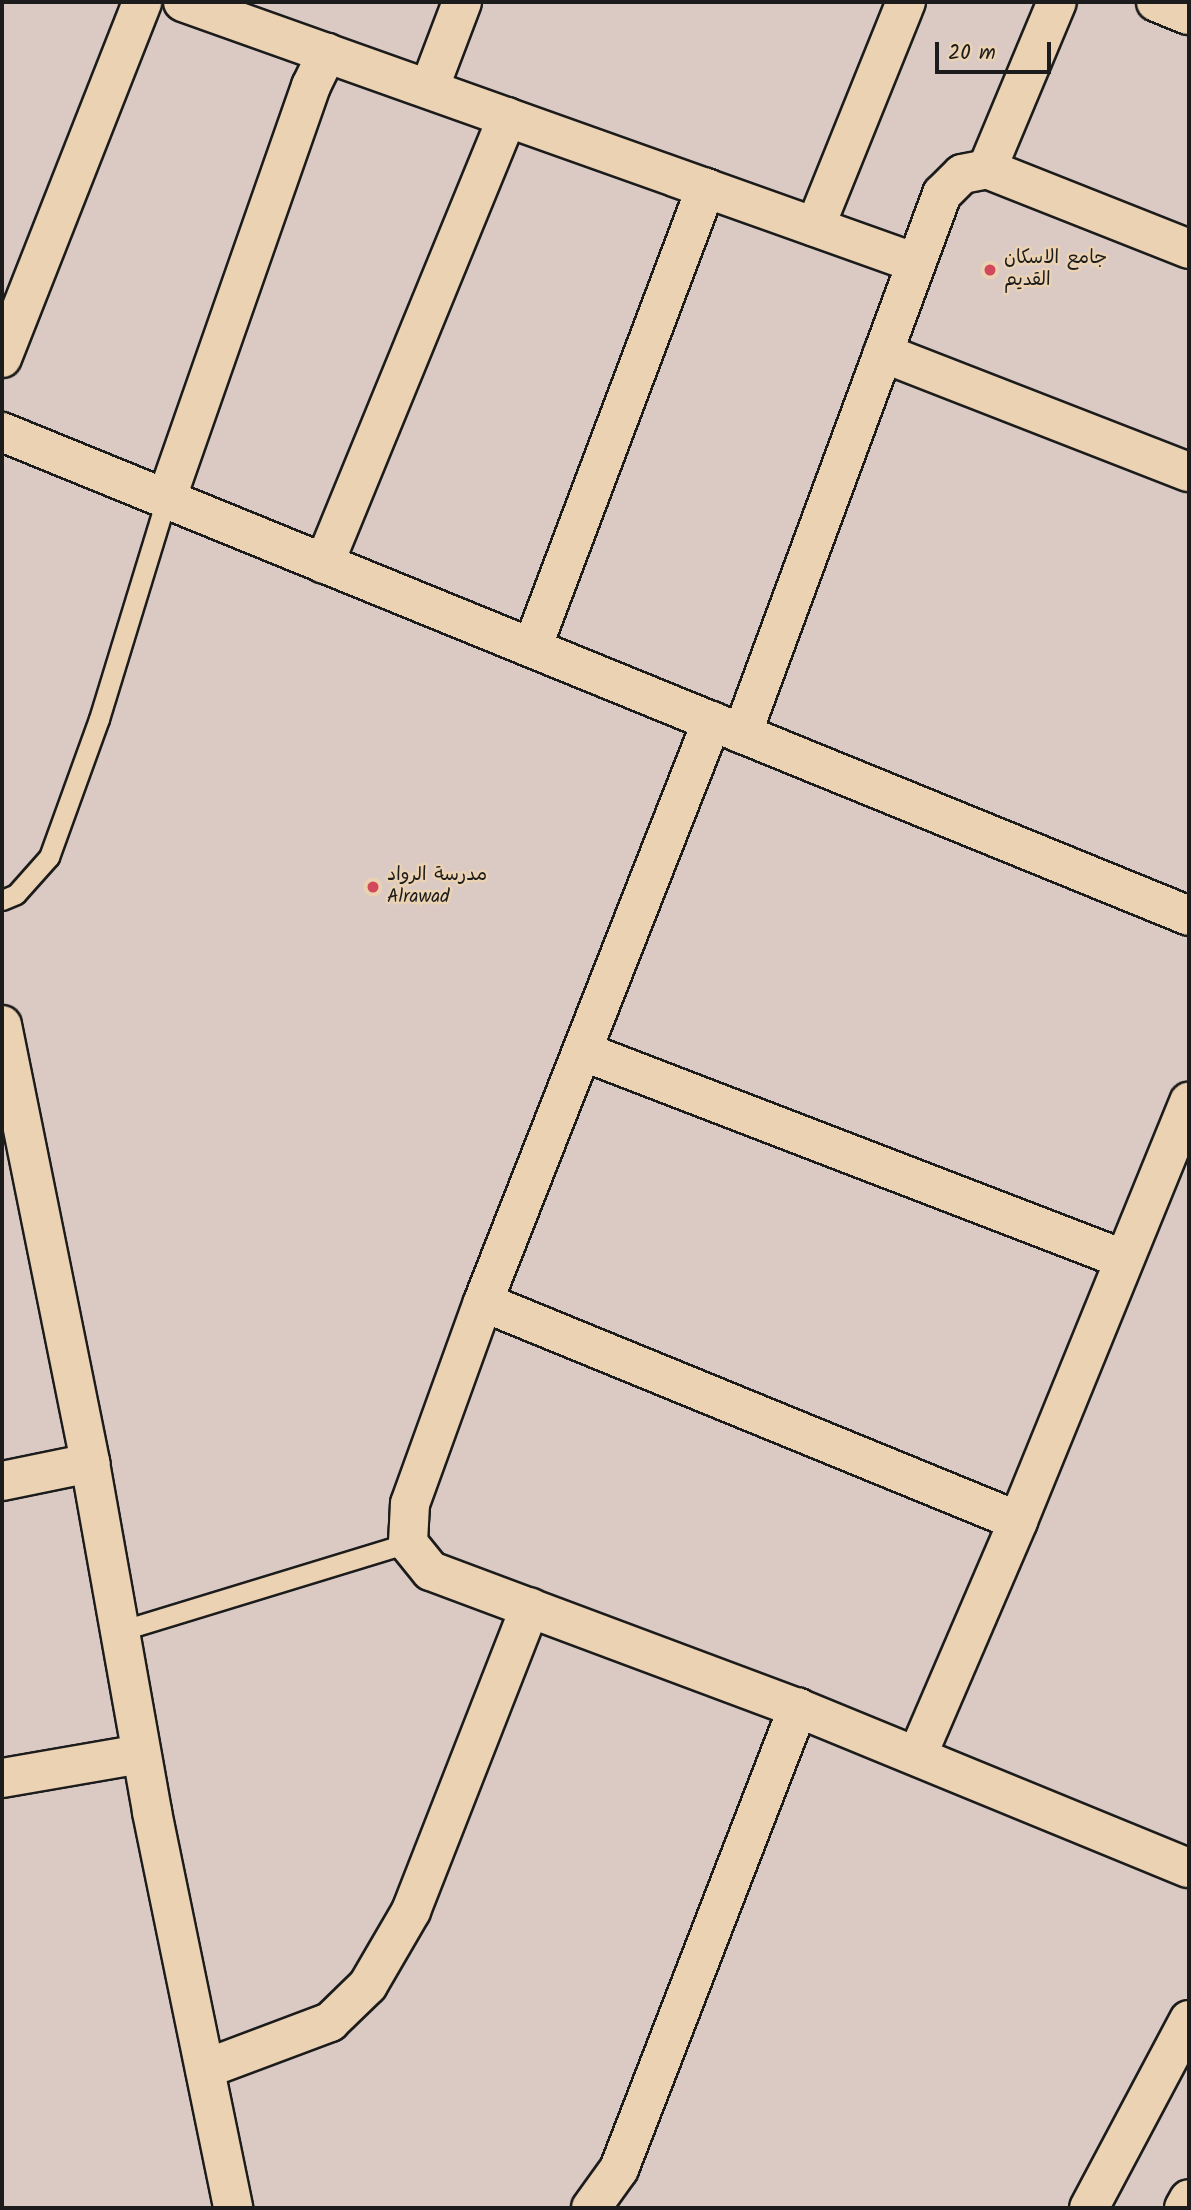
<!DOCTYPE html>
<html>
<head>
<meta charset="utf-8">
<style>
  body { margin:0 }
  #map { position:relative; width:1191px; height:2210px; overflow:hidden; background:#dacac3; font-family:Kalam,"Playpen Sans Arabic",sans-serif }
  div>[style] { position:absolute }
  .roads { filter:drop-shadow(2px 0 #1c1c1c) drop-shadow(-2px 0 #1c1c1c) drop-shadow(0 2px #1c1c1c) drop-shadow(0 -2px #1c1c1c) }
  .lane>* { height:19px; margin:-9.5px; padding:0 9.5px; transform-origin:9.5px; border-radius:9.5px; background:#ebd2b3 }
  .street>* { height:38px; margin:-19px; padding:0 19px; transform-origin:19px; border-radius:19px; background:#ebd2b3 }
  .secondary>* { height:38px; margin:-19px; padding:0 19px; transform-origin:19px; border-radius:19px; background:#ebd2b3 }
  .primary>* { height:38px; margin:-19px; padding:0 19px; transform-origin:19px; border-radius:19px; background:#ebd2b3 }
  .dots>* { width:19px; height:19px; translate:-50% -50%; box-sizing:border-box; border:4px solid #ebd2b3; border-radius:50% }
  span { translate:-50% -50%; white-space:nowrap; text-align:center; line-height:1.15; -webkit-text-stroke:5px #ebd2b3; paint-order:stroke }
  .poi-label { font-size:19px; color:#1c1c1c }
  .left { translate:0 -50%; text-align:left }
  .frame { position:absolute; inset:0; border:4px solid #1c1c1c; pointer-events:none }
  .scale { position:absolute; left:935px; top:42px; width:116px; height:32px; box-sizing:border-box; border:4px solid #1c1c1c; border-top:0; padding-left:9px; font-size:21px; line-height:24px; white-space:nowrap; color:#1c1c1c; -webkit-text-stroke:5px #ebd2b3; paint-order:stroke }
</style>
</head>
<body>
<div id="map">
  <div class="roads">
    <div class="lane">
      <i style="left:2px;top:900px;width:15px;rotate:-23deg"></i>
      <i style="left:16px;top:894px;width:50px;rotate:-48.3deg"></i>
      <i style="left:49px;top:857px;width:147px;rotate:-70.1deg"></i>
      <i style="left:99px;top:719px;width:229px;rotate:-73deg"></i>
      <i style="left:120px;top:1631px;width:301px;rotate:-17deg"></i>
    </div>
    <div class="street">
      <i style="left:183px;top:2px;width:778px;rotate:19.6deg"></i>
      <i style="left:1156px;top:2px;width:35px;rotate:22deg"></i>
      <i style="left:429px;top:89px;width:93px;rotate:-69.2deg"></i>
      <i style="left:987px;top:169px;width:181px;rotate:-67.3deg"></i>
      <i style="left:815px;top:227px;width:243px;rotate:-68deg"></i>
      <i style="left:883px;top:353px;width:328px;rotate:21.3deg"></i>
      <i style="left:2px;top:358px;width:383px;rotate:-68.5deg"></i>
      <i style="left:166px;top:500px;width:439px;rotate:-70.7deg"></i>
      <i style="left:311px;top:86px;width:37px;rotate:-64deg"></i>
      <i style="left:324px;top:564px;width:483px;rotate:-67.7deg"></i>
      <i style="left:532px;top:648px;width:492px;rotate:-69.3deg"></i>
      <i style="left:712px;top:721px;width:625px;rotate:111.51deg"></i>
      <i style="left:483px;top:1302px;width:215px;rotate:109.9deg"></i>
      <i style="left:410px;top:1504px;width:39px;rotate:93deg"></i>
      <i style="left:408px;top:1543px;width:36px;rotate:51deg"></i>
      <i style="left:431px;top:1571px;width:392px;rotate:20.5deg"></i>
      <i style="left:798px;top:1708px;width:422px;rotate:22.3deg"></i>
      <i style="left:742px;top:734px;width:576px;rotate:-69.68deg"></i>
      <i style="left:942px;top:194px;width:28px;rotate:-45deg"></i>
      <i style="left:962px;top:174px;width:25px;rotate:-11deg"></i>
      <i style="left:987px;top:169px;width:217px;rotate:21.6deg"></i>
      <i style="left:2px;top:1025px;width:447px;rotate:78.6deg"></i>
      <i style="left:90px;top:1463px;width:354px;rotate:79.9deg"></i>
      <i style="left:152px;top:1812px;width:404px;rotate:78.4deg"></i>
      <i style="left:582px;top:1051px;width:580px;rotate:21.03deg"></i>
      <i style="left:483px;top:1302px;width:578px;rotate:22.26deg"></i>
      <i style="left:2px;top:1481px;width:90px;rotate:-11.6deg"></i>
      <i style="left:917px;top:1756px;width:256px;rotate:-66.7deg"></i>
      <i style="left:1018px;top:1521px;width:453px;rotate:-67.8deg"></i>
      <i style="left:2px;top:1778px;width:141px;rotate:-9.8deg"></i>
      <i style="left:205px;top:2069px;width:134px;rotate:-20.6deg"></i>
      <i style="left:330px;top:2022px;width:53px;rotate:-44.2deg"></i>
      <i style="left:368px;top:1985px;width:86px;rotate:-59.8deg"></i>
      <i style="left:411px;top:1911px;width:326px;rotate:-68.6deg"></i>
      <i style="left:591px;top:2208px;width:48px;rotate:-54.3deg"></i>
      <i style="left:619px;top:2169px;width:495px;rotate:-68.8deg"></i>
    </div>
    <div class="secondary">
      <i style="left:2px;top:432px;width:1282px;rotate:22.18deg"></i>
    </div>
    <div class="primary">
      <i style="left:1089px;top:2208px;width:213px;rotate:-62deg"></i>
      <i style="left:1184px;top:2208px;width:10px;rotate:-61deg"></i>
    </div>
  </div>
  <div class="dots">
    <i style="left:990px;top:270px;background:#d1495b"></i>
    <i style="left:373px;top:887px;background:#d1495b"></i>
  </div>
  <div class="poi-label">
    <span class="left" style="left:1004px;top:270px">جامع الاسكان<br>القديم</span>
    <span class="left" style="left:387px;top:887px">مدرسة الرواد<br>Alrawad</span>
  </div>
  <div class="frame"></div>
  <div class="scale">20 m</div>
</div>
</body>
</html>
